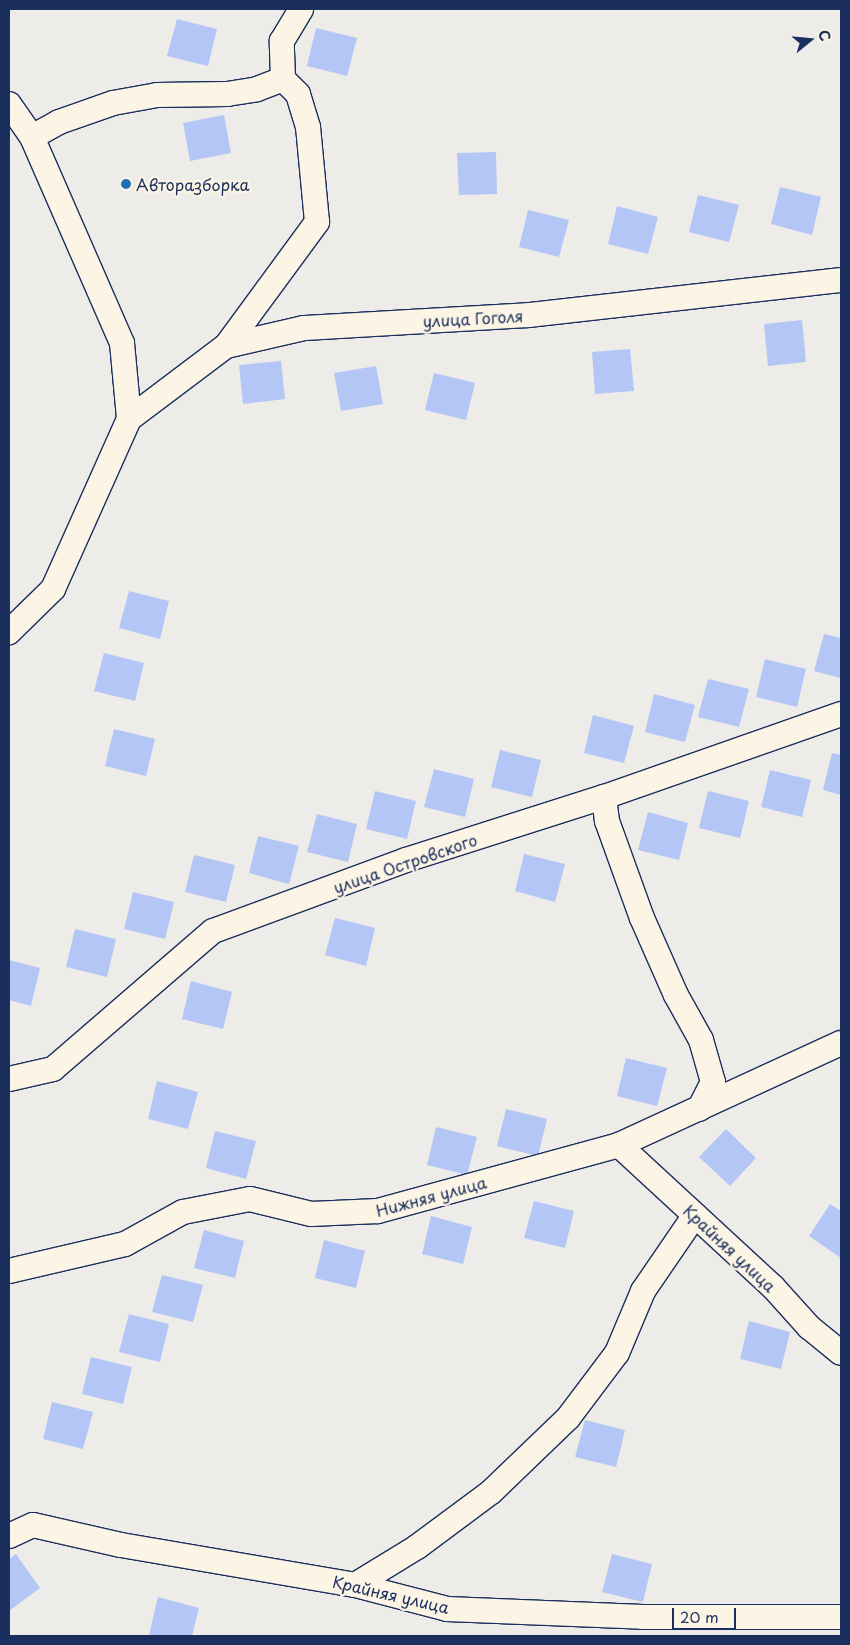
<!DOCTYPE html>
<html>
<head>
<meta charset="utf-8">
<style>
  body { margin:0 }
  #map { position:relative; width:850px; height:1645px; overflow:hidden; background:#eeece8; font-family:"Playpen Sans",sans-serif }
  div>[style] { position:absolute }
  .building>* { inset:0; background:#b4c6f6 }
  .roads { filter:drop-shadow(1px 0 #1b2f5e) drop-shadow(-1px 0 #1b2f5e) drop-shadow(0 1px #1b2f5e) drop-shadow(0 -1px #1b2f5e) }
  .minor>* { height:24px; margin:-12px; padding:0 12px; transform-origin:12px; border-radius:12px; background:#fcf5e5 }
  .dots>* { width:14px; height:14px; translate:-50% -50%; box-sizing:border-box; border:2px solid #fcf5e5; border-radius:50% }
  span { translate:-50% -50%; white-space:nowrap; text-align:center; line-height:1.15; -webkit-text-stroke:4.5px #fcf5e5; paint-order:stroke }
  .poi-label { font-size:16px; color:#1b2f5e }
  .left { translate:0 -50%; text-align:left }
  .street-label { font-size:16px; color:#1b2f5e }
  .frame { position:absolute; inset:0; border:10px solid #1b2f5e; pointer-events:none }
  .north { position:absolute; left:785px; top:15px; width:50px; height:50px; -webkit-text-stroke:4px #fcf5e5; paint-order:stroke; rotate:73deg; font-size:14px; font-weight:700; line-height:20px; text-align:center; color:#1b2f5e }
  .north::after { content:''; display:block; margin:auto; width:18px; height:22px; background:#1b2f5e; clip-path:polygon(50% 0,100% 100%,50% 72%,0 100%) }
  .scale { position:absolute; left:672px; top:1608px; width:64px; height:22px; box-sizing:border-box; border:2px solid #1b2f5e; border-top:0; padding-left:6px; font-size:15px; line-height:18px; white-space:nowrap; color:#1b2f5e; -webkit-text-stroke:4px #fcf5e5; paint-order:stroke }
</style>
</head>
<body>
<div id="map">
  <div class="building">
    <i style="clip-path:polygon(177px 19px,217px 29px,208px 66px,167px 56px)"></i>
    <i style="clip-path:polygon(316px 28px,357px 38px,347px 76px,307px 66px)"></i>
    <i style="clip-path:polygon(224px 115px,231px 153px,190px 161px,183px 123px)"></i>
    <i style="clip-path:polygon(496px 152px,497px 194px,459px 195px,457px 153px)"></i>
    <i style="clip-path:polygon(780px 187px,821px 197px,812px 235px,771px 224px)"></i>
    <i style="clip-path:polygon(698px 195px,739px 205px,729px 242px,689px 232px)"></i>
    <i style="clip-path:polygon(617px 206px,658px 217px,648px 254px,608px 244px)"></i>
    <i style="clip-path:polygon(528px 210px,569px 220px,559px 257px,519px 247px)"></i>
    <i style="clip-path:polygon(802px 320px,806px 362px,768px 366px,764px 324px)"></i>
    <i style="clip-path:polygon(630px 349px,634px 391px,595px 394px,592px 352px)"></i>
    <i style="clip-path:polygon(281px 361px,285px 399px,243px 404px,239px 365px)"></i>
    <i style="clip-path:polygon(376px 366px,383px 404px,341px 411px,334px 373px)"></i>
    <i style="clip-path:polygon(434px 373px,475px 383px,466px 420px,425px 410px)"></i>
    <i style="clip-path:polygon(129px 591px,169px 601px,160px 639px,119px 628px)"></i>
    <i style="clip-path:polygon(824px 634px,841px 638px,841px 678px,814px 671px)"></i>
    <i style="clip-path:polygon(104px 653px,144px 663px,135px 701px,94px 691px)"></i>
    <i style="clip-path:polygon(765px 659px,806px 669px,797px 707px,756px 697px)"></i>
    <i style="clip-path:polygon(708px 679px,749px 689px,739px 727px,698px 717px)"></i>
    <i style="clip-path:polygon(654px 694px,695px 705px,685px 742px,645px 732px)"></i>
    <i style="clip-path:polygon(593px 715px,634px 726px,624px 763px,584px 753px)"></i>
    <i style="clip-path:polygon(114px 729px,155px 739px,146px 776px,105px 766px)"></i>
    <i style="clip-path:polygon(500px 750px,541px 760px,532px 797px,491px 787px)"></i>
    <i style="clip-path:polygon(832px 753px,841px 755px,841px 795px,823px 790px)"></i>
    <i style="clip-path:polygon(434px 769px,474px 779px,465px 817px,424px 807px)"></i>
    <i style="clip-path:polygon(770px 770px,811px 780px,802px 817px,761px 807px)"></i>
    <i style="clip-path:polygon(375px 791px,416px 801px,407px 839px,366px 829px)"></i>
    <i style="clip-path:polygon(708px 791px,749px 801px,740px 838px,699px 828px)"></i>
    <i style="clip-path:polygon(648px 812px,688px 823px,679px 860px,638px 850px)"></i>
    <i style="clip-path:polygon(317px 814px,357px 824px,348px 862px,307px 852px)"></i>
    <i style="clip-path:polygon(258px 836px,299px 846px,289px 884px,249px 873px)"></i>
    <i style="clip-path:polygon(524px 854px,565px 864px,555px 902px,515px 891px)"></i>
    <i style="clip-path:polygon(194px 855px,235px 865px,226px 902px,185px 892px)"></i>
    <i style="clip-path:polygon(133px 892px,174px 902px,165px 939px,124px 929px)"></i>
    <i style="clip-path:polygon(335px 918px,375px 928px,366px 966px,325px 955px)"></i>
    <i style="clip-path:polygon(75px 929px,116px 939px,107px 977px,66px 967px)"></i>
    <i style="clip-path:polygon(9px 960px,40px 968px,31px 1006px,9px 1000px)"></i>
    <i style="clip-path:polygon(191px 981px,232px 992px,223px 1029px,182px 1019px)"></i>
    <i style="clip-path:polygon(626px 1058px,667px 1068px,657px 1106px,617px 1096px)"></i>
    <i style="clip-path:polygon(157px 1081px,198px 1092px,188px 1129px,148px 1119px)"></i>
    <i style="clip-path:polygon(506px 1109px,547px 1119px,538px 1156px,497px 1146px)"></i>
    <i style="clip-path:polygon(436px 1127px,477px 1137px,467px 1175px,427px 1165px)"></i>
    <i style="clip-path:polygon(726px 1129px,756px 1158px,730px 1186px,699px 1157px)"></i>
    <i style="clip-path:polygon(215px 1131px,256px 1141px,246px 1179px,206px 1168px)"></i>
    <i style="clip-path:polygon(534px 1201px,574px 1211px,565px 1248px,524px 1238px)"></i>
    <i style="clip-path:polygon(830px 1204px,841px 1211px,841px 1258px,809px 1236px)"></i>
    <i style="clip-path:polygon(431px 1216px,472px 1227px,463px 1264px,422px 1254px)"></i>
    <i style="clip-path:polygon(204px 1230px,244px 1241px,235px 1278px,194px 1268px)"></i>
    <i style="clip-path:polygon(324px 1240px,365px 1251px,356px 1288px,315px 1278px)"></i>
    <i style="clip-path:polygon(162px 1275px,203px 1285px,193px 1322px,152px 1312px)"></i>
    <i style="clip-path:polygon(129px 1314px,169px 1324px,160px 1362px,119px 1352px)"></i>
    <i style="clip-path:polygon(749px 1321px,790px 1332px,781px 1369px,740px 1359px)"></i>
    <i style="clip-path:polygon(91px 1357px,132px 1367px,123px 1404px,82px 1394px)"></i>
    <i style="clip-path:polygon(52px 1402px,93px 1412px,83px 1449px,43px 1439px)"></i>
    <i style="clip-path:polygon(585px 1420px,625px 1430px,616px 1467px,575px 1457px)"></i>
    <i style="clip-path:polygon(16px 1554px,40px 1588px,9px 1611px,9px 1559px)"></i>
    <i style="clip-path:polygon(612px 1554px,652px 1564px,643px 1602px,602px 1592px)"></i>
    <i style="clip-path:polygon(158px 1597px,199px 1608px,192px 1636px,149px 1635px)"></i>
  </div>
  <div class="roads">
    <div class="minor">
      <i style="left:9px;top:104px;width:40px;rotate:55.1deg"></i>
      <i style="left:32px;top:137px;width:225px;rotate:66.4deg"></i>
      <i style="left:122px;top:343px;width:76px;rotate:84.7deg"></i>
      <i style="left:129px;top:419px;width:186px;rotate:114.1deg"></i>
      <i style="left:53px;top:589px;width:62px;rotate:135.7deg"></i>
      <i style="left:32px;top:137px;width:31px;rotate:-29deg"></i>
      <i style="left:59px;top:122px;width:57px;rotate:-19.4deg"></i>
      <i style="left:113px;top:103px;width:45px;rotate:-10.3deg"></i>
      <i style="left:157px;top:95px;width:70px;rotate:-0.8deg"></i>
      <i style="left:227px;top:94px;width:30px;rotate:-9deg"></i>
      <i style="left:257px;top:89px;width:28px;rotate:-21deg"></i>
      <i style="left:226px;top:346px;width:154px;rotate:-53.7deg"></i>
      <i style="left:317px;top:222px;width:95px;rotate:-95.4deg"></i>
      <i style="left:308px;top:127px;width:34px;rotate:-107deg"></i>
      <i style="left:298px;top:94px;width:21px;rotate:-135deg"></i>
      <i style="left:283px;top:79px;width:38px;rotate:-92deg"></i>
      <i style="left:282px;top:41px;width:37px;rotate:-59deg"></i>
      <i style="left:129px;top:419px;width:121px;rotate:-37deg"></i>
      <i style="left:226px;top:346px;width:80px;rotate:-13deg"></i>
      <i style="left:304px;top:328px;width:225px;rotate:-3.3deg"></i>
      <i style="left:529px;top:315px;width:314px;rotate:-6.4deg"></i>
      <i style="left:604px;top:797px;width:24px;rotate:83deg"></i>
      <i style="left:607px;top:821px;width:103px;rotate:70.2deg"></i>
      <i style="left:642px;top:918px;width:84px;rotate:66.2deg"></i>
      <i style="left:676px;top:995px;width:51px;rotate:60.9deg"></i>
      <i style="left:701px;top:1040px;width:44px;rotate:74.1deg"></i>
      <i style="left:713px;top:1082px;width:30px;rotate:117deg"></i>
      <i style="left:9px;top:1079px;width:45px;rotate:-12.8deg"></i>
      <i style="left:53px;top:1069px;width:211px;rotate:-40.8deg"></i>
      <i style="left:213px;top:931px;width:206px;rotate:-20.2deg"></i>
      <i style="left:406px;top:860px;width:208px;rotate:-17.7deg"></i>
      <i style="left:604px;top:797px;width:251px;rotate:-19.3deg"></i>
      <i style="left:619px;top:1145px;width:209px;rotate:42.7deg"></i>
      <i style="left:773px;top:1287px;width:54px;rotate:48deg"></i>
      <i style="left:809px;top:1327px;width:41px;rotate:39.1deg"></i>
      <i style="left:9px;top:1271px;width:119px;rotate:-13.1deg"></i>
      <i style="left:125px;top:1244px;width:66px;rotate:-28.9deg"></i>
      <i style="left:183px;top:1212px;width:68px;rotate:-11deg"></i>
      <i style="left:250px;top:1199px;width:63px;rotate:13.8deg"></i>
      <i style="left:311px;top:1214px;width:67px;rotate:-2.6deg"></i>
      <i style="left:378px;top:1211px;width:250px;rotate:-15.3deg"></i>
      <i style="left:619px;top:1145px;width:244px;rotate:-24.7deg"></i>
      <i style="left:9px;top:1536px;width:26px;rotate:-25deg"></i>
      <i style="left:33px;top:1525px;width:90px;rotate:12.8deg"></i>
      <i style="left:121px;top:1545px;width:237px;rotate:9.7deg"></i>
      <i style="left:355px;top:1585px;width:95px;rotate:14.6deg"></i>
      <i style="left:447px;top:1609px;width:196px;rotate:2.3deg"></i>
      <i style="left:643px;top:1617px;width:198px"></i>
      <i style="left:355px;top:1585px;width:73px;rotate:-31.5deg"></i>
      <i style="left:417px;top:1547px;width:92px;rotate:-36.6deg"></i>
      <i style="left:491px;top:1492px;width:107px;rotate:-43.9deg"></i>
      <i style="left:568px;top:1418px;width:81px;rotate:-53deg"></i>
      <i style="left:617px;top:1353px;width:67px;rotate:-67.2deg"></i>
      <i style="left:643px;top:1291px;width:92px;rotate:-55.6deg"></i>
    </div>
  </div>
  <div class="dots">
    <i style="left:126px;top:184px;background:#1f6fb2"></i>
  </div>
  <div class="poi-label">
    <span class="left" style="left:136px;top:184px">Авторазборка</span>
  </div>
  <div class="street-label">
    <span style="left:473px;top:318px;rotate:-3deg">улица Гоголя</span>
    <span style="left:405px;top:863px;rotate:-19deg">улица Островского</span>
    <span style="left:431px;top:1196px;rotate:-15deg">Нижняя улица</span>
    <span style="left:730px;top:1248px;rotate:43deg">Крайняя улица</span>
    <span style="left:391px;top:1594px;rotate:13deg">Крайняя улица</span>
  </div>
  <div class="frame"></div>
  <div class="north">С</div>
  <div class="scale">20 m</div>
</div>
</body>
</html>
